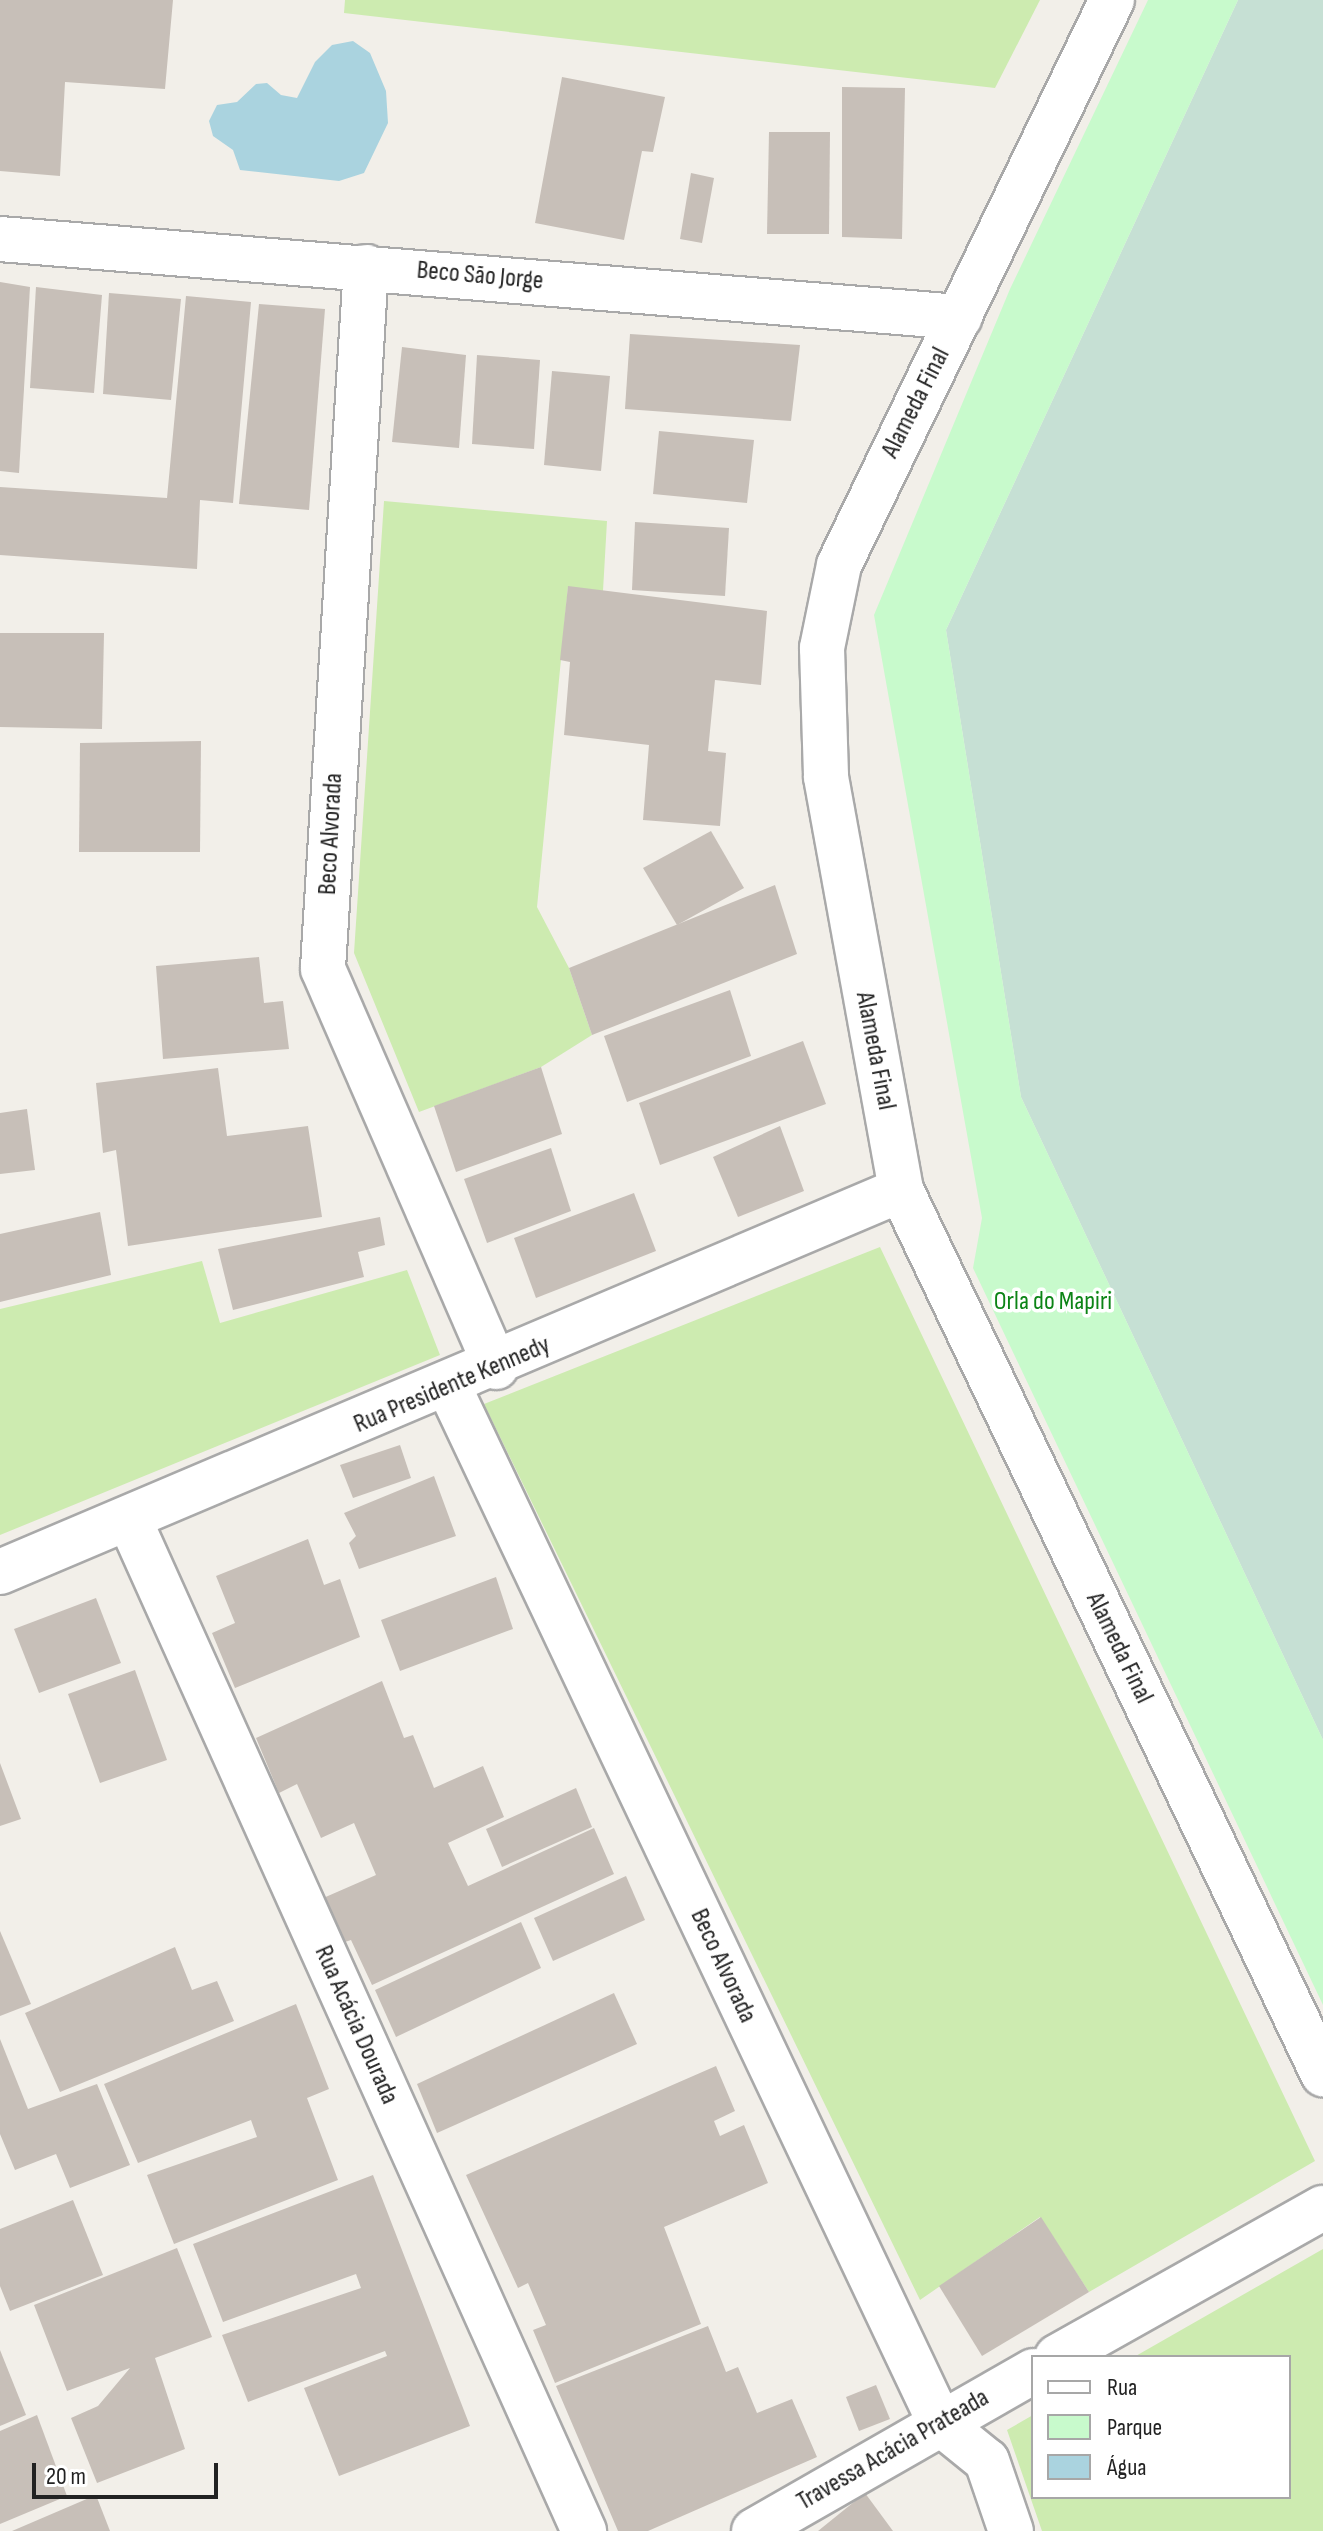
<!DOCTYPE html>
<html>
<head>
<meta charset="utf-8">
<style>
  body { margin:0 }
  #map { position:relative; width:1323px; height:2531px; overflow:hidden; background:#f2efe9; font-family:"Sofia Sans Condensed",sans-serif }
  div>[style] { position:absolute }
  .grass>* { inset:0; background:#cdebb0 }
  .wetland>* { inset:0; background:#c6e0d4 }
  .park>* { inset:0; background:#c8facc }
  .water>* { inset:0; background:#aad3df }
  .building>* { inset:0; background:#c7bfb8 }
  .roads { filter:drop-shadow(2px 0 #a9a9a9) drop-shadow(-2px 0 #a9a9a9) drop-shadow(0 2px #a9a9a9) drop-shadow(0 -2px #a9a9a9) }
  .minor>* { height:44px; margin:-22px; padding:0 22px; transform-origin:22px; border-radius:22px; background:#fff }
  span { translate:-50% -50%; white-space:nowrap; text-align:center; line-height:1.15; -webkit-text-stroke:7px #fff; paint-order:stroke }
  .street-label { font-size:26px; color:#222 }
  .park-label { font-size:26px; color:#0c8416 }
  .legend { position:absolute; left:1031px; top:2355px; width:260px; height:144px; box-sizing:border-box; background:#fff; border:2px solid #a7a7a7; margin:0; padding:10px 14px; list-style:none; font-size:24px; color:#222 }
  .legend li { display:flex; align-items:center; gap:16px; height:40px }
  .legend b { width:40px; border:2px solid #a7a7a7 }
  .scale { position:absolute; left:32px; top:2463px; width:186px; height:36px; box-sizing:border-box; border:4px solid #222; border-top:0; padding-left:10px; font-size:24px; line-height:28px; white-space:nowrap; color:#222; -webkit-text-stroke:6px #fff; paint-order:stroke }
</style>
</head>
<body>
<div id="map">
  <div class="grass">
    <i style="clip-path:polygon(345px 0,1040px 0,995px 88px,344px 13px)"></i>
    <i style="clip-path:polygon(384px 501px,607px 521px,603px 591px,568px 587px,537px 907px,569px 968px,592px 1035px,541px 1067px,419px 1112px,354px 953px)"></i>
    <i style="clip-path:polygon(880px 1247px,1315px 2161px,1089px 2292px,1040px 2217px,920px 2300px,484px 1404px)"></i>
    <i style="clip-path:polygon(202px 1261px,220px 1323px,407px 1270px,440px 1355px,0 1535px,0 1309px)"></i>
    <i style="clip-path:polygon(1323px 2249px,1323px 2531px,1042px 2531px,1007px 2430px,1033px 2415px,1033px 2497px,1289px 2497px,1289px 2357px,1134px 2357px)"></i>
  </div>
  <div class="wetland">
    <i style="clip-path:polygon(1238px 0,1323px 0,1323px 1740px,1021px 1097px,946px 630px)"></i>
  </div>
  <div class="park">
    <i style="clip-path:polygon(1148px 0,1238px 0,946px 630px,1021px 1097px,1323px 1740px,1323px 2005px,973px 1268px,982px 1218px,874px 615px,1010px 289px)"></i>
  </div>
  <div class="water">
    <i style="clip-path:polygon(353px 41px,370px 53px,386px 91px,388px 123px,364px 173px,339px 181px,240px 170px,233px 150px,213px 136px,209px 121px,217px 105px,237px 102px,256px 84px,267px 83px,281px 95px,297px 98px,315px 62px,332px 45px)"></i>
  </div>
  <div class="building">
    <i style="clip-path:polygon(0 0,173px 0,165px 89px,65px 82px,60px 176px,0 171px)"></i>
    <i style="clip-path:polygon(562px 77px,665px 97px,653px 152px,642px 151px,624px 240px,535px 223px)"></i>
    <i style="clip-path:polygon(842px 87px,905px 88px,902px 239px,842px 237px)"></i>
    <i style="clip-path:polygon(769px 132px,830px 132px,829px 234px,767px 234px)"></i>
    <i style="clip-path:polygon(691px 173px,714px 178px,702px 243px,680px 239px)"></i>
    <i style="clip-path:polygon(0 282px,30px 287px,19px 473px,0 471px)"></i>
    <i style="clip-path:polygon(36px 287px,102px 295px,94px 393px,30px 388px)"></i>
    <i style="clip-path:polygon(109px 293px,181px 299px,171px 400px,103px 394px)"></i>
    <i style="clip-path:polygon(186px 296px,251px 302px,233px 503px,200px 500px,197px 569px,0 555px,0 487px,167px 498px)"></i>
    <i style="clip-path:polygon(259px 304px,325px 309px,309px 510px,239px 504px)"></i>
    <i style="clip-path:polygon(630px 334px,800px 345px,791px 421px,625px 409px)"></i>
    <i style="clip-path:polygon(402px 347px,466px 355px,459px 448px,392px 442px)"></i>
    <i style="clip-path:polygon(477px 355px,540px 360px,534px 449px,472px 444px)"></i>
    <i style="clip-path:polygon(552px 371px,610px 376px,601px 471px,544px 465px)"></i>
    <i style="clip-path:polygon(659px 431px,754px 440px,747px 503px,653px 494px)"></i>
    <i style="clip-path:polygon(635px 522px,729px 528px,725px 596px,632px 590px)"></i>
    <i style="clip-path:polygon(568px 586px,767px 611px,761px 685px,715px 680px,708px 751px,726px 753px,720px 826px,643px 820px,649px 745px,564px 735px,570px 662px,560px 660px)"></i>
    <i style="clip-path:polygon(0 633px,104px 633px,102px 729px,0 727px)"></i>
    <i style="clip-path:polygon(201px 741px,200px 852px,79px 852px,80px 743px)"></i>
    <i style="clip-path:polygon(711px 831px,744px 888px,677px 925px,643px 868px)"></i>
    <i style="clip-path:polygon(775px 885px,797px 954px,592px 1035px,569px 968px)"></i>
    <i style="clip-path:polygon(259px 957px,264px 1003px,283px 1001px,289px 1049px,163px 1059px,156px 966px)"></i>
    <i style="clip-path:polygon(730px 990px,751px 1056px,627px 1102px,604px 1036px)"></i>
    <i style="clip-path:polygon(803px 1041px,826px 1104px,660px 1165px,639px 1103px)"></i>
    <i style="clip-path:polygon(541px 1067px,562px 1134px,456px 1172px,434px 1106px)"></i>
    <i style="clip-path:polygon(218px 1068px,227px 1136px,308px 1126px,322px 1217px,128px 1246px,116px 1150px,103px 1153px,96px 1083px)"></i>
    <i style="clip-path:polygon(27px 1109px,35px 1170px,0 1174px,0 1113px)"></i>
    <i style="clip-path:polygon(780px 1126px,804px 1191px,738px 1217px,713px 1157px)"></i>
    <i style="clip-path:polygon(551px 1148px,571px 1211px,487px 1243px,464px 1179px)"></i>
    <i style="clip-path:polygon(634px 1193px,656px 1251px,536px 1298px,514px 1238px)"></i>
    <i style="clip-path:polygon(100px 1212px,111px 1275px,0 1302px,0 1234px)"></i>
    <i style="clip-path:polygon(380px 1217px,385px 1245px,358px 1252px,364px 1277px,233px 1310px,218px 1249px)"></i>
    <i style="clip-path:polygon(400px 1445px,411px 1478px,353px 1498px,340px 1465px)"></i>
    <i style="clip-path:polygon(434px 1476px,456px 1536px,359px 1569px,349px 1543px,356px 1536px,344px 1513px)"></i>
    <i style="clip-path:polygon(308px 1539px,324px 1585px,340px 1579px,360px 1637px,235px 1688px,212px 1633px,235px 1623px,216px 1576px)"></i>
    <i style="clip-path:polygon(496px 1577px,513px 1629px,400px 1671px,381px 1620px)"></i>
    <i style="clip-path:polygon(96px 1598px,121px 1663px,39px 1693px,14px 1629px)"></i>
    <i style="clip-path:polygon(135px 1670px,167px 1760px,100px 1783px,68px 1694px)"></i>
    <i style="clip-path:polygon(382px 1681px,404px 1738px,413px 1735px,434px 1788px,483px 1766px,504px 1817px,448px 1843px,468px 1886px,594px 1828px,614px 1874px,372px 1985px,351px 1940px,342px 1943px,321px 1899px,376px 1875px,354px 1823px,321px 1838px,297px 1784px,279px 1793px,256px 1738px)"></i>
    <i style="clip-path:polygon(0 1763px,21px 1819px,0 1826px)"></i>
    <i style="clip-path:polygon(576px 1788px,592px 1827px,502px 1867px,486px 1829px)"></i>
    <i style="clip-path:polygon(626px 1876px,645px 1920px,553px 1961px,534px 1918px)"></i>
    <i style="clip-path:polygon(521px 1922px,541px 1968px,396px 2037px,375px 1990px)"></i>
    <i style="clip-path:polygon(0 1931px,31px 2004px,0 2016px)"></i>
    <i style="clip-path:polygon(175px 1947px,192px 1990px,217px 1981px,234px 2021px,60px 2092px,25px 2013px)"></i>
    <i style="clip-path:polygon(614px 1993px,637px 2044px,437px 2133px,417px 2084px)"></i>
    <i style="clip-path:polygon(296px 2004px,329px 2089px,307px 2098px,338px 2180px,174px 2244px,147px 2175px,257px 2137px,251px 2120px,138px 2163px,104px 2084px)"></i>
    <i style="clip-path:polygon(0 2039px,28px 2109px,97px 2084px,130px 2165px,70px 2188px,56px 2154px,15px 2170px,0 2134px)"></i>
    <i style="clip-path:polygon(716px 2066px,735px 2111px,714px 2121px,720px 2136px,744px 2125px,768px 2183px,664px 2227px,701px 2324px,555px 2383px,533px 2330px,546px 2325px,528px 2283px,518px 2288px,466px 2175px)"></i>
    <i style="clip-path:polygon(373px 2175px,470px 2426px,339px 2476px,304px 2388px,387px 2356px,385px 2351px,248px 2402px,222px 2335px,361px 2288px,356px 2274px,223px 2322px,193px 2244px)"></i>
    <i style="clip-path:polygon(73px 2200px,103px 2275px,10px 2311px,0 2286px,0 2229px)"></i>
    <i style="clip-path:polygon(1041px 2217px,1089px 2292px,982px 2356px,939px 2286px)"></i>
    <i style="clip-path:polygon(177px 2248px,212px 2337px,155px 2358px,185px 2449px,97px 2483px,71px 2418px,98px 2406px,130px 2368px,67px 2391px,34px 2305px)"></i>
    <i style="clip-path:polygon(708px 2326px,726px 2372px,738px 2367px,757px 2413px,792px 2399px,817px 2457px,648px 2531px,618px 2531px,556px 2386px)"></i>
    <i style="clip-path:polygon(0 2350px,26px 2415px,0 2426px)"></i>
    <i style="clip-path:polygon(876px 2385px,890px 2419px,859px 2431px,846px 2397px)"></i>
    <i style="clip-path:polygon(37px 2415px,67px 2496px,0 2524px,0 2431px)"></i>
    <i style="clip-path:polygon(865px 2493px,893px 2531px,818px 2531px)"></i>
    <i style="clip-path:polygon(96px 2495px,110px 2531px,12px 2531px)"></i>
  </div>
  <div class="roads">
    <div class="minor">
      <i style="left:1112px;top:0;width:627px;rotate:115.79deg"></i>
      <i style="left:839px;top:565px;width:85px;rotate:101.6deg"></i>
      <i style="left:822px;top:648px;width:129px;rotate:88.2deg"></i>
      <i style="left:826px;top:777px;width:420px;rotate:79.7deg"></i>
      <i style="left:901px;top:1190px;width:980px;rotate:64.48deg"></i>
      <i style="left:0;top:239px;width:963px;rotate:4.65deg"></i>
      <i style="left:366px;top:267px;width:703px;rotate:93.51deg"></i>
      <i style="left:323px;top:969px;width:434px;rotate:66.5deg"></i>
      <i style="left:449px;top:1387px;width:1146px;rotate:64.64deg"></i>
      <i style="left:940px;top:2423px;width:60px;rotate:39deg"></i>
      <i style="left:987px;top:2461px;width:74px;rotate:71.1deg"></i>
      <i style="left:129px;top:1519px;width:1110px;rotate:65.79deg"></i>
      <i style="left:0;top:1572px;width:979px;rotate:-22.98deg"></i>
      <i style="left:1057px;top:2357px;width:305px;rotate:-29.3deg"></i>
      <i style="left:754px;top:2531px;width:322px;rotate:-29.8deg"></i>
    </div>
  </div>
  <div class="street-label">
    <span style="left:480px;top:276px;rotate:5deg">Beco São Jorge</span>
    <span style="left:916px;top:403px;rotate:-63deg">Alameda Final</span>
    <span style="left:331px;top:834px;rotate:-87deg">Beco Alvorada</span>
    <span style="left:875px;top:1051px;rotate:79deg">Alameda Final</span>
    <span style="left:452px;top:1385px;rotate:-23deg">Rua Presidente Kennedy</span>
    <span style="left:1119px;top:1648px;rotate:64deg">Alameda Final</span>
    <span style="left:723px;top:1966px;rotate:65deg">Beco Alvorada</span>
    <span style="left:356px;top:2025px;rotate:66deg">Rua Acácia Dourada</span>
    <span style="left:893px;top:2450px;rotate:-30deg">Travessa Acácia Prateada</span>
  </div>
  <div class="park-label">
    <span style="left:1053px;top:1302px">Orla do Mapiri</span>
  </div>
  <ul class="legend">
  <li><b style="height:10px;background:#fff"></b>Rua</li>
  <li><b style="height:22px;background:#c8facc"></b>Parque</li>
  <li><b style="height:22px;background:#aad3df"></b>Água</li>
  </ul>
  <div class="scale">20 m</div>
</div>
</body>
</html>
